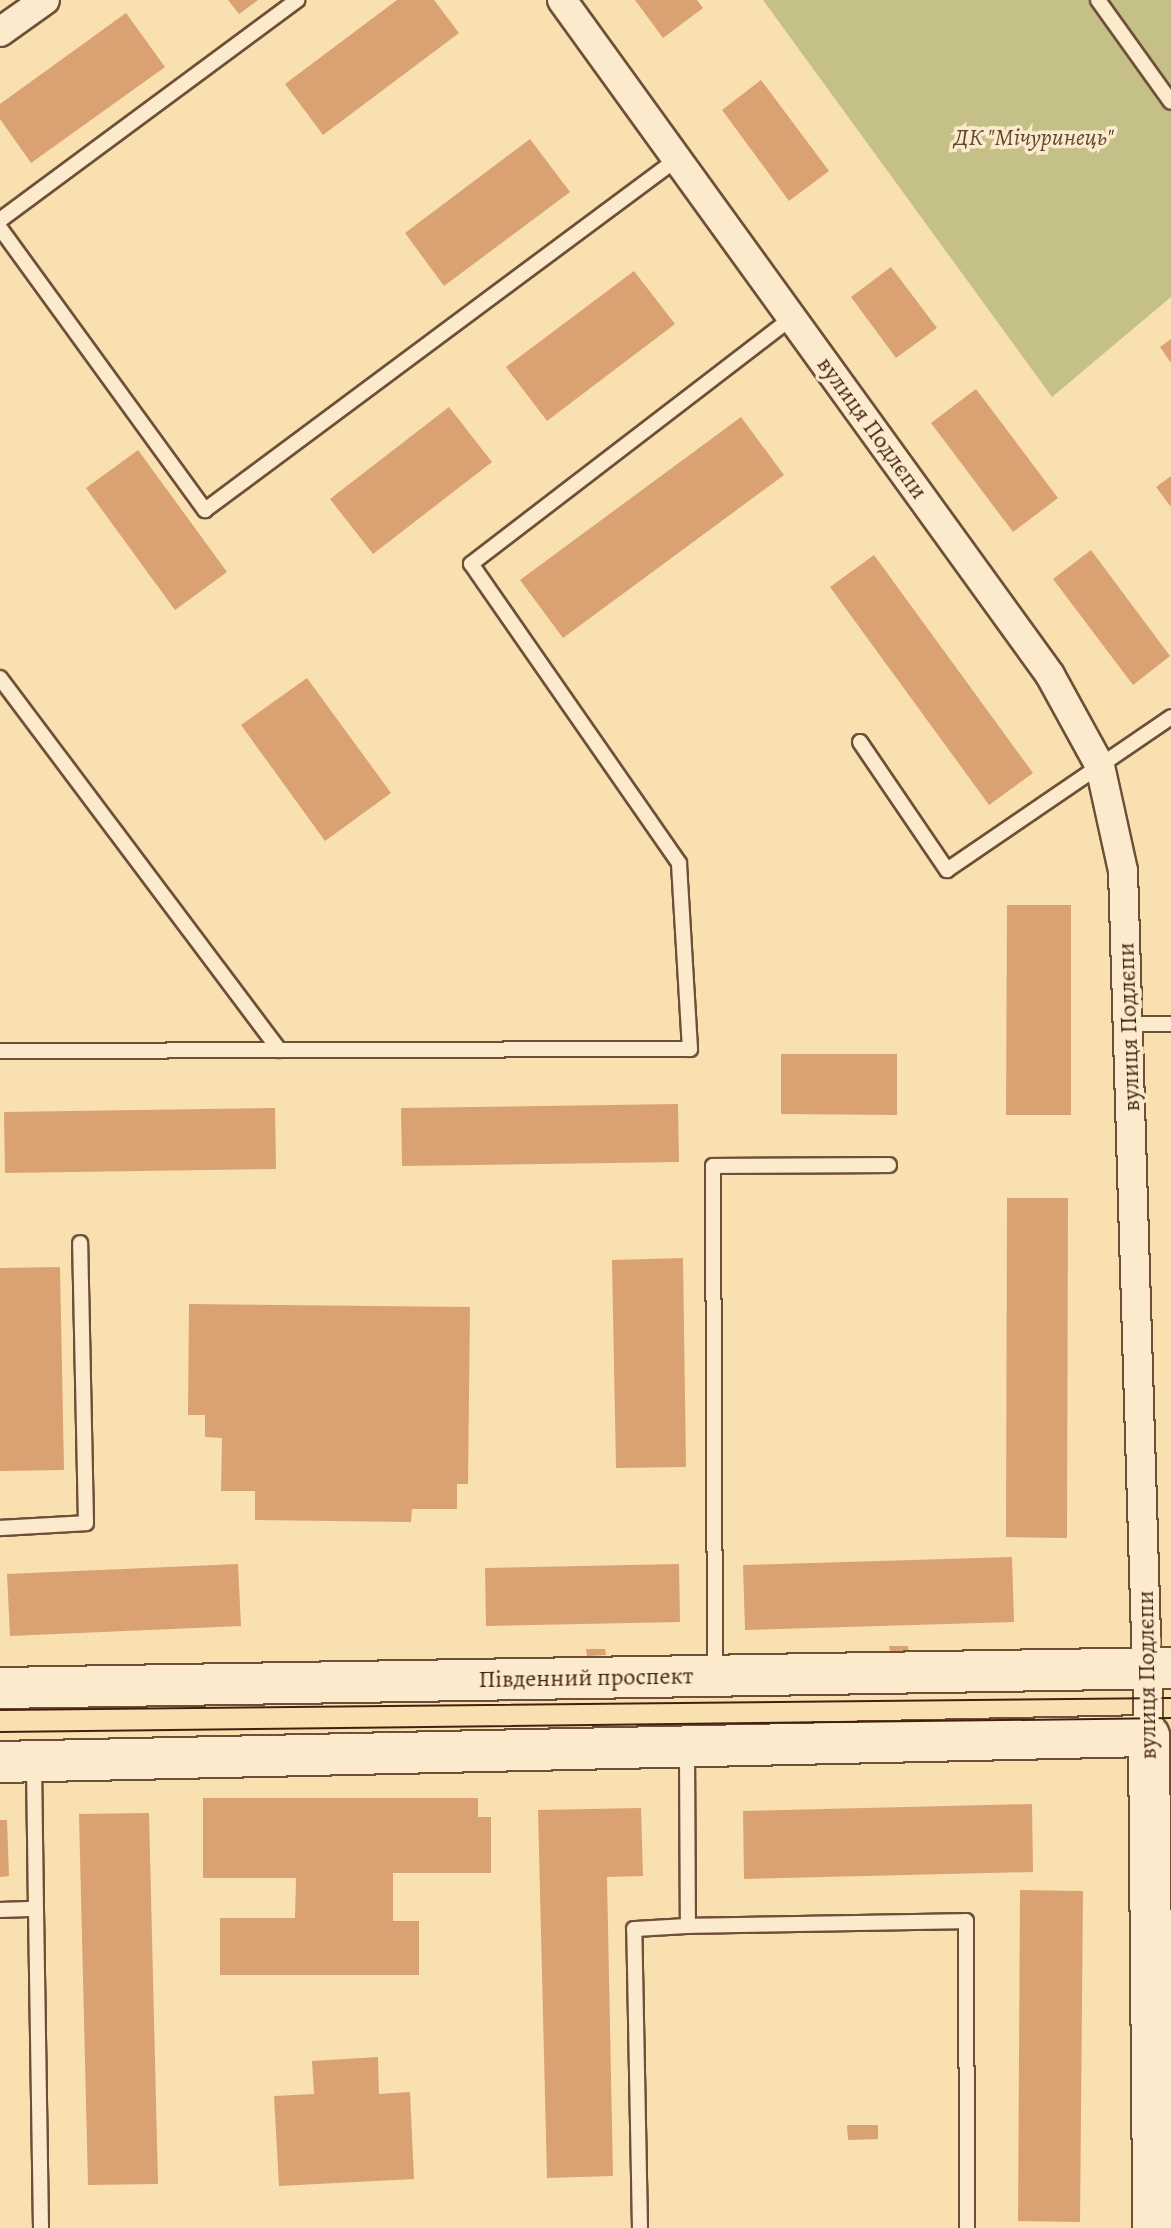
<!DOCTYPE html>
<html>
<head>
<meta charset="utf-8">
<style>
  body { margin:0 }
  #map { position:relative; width:1171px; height:2228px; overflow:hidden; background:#f9e0b0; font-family:Alegreya,serif }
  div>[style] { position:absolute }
  .green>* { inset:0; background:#c4c087 }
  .building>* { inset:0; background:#daa272 }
  .roads { filter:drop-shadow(2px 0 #704f38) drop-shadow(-2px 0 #704f38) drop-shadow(0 2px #704f38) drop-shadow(0 -2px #704f38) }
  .lane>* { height:14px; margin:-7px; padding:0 7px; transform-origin:7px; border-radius:7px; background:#fbebcc }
  .street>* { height:28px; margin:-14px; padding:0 14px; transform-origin:14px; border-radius:14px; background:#fbebcc }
  .secondary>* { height:40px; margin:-20px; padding:0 20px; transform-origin:20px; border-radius:20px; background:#fbebcc }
  .tram>* { height:2px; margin:-1px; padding:0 1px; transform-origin:1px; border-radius:1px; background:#421f10 }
  span { translate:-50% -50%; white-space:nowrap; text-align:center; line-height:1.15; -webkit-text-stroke:7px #fbebcc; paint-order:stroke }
  .park-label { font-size:24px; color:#62472e; font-style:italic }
  .street-label { font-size:24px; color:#421f10 }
</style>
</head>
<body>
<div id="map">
  <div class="green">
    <i style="clip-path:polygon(763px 0,1171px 0,1171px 297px,1052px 397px)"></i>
  </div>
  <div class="building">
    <i style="clip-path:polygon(228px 0,258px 0,239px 14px)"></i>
    <i style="clip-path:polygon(397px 0,434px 0,459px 33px,323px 135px,285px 84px)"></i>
    <i style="clip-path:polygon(635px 0,697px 0,703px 8px,663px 38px)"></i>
    <i style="clip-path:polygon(126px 13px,165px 67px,31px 163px,0 119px,0 104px)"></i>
    <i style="clip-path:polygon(761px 80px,829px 171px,789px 201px,722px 110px)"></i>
    <i style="clip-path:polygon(530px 139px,570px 192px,444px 286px,405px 233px)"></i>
    <i style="clip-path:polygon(891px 267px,937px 328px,896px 358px,851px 297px)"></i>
    <i style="clip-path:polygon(634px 271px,675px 324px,547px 421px,506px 367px)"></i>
    <i style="clip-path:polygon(1171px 339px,1171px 363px,1160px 347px)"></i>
    <i style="clip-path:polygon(976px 389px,1058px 498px,1013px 532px,931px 423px)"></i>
    <i style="clip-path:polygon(449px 407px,492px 462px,373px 554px,330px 499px)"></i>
    <i style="clip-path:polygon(741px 417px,784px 475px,563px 638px,520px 580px)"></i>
    <i style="clip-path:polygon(138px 450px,227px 572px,175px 610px,86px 488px)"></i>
    <i style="clip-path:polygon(1171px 476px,1171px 507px,1156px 487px)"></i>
    <i style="clip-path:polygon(1091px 550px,1170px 656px,1133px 685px,1053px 579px)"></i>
    <i style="clip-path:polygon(874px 555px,1033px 773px,989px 805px,830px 587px)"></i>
    <i style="clip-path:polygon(307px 678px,391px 793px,325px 841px,241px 725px)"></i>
    <i style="clip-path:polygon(1007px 905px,1071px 905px,1071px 1115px,1006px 1115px)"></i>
    <i style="clip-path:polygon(781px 1054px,897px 1054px,897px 1115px,781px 1114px)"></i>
    <i style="clip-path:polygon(678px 1104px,679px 1162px,402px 1166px,401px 1108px)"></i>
    <i style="clip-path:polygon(275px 1108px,276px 1169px,5px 1173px,4px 1112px)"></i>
    <i style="clip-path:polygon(1007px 1198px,1068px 1198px,1067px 1538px,1006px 1537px)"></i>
    <i style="clip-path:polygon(683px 1258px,686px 1467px,616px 1468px,612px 1260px)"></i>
    <i style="clip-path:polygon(60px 1267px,64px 1470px,0 1471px,0 1268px)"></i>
    <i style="clip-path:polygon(189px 1304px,470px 1307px,468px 1484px,457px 1484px,457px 1509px,412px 1509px,411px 1522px,255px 1520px,255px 1491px,221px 1491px,222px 1438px,205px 1437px,205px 1415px,188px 1415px)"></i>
    <i style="clip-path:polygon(1012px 1557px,1014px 1622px,745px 1630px,743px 1565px)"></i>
    <i style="clip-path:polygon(238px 1564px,241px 1626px,10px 1636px,7px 1574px)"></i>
    <i style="clip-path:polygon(679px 1564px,680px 1622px,486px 1626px,485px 1568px)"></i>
    <i style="clip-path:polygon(889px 1646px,908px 1646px,909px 1652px,890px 1653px)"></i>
    <i style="clip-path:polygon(586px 1649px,605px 1649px,606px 1655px,587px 1656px)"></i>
    <i style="clip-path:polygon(203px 1798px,478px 1798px,478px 1817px,491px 1817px,491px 1873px,393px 1873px,393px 1921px,419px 1921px,419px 1975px,220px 1975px,220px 1918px,295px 1918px,296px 1878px,203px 1878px)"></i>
    <i style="clip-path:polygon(1032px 1804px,1033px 1872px,744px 1879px,743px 1811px)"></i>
    <i style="clip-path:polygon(641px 1808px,643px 1876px,607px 1877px,613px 2176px,547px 2178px,538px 1810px)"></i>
    <i style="clip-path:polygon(149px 1813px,158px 2184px,88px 2185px,79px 1814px)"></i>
    <i style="clip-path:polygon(0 1820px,7px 1820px,9px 1876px,0 1877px)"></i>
    <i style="clip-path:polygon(1020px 1890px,1083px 1891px,1080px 2222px,1018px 2221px)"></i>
    <i style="clip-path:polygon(378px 2057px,379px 2094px,410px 2092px,414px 2179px,279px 2186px,274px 2096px,314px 2094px,312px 2061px)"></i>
    <i style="clip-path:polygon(847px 2125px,878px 2125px,878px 2139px,848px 2140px)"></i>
  </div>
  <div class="roads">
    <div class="lane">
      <i style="left:1098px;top:0;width:125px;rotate:54.4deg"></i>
      <i style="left:0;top:220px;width:370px;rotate:-36.5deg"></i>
      <i style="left:0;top:228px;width:349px;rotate:54deg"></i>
      <i style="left:205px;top:510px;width:588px;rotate:-36.64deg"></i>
      <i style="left:0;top:678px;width:465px;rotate:53.1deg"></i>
      <i style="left:860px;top:742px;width:155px;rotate:55.8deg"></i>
      <i style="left:947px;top:870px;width:271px;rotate:-34.3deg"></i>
      <i style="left:1129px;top:1024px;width:42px"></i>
      <i style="left:0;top:1051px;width:690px;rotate:-0.17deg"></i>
      <i style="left:690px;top:1049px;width:186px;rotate:-93.4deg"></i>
      <i style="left:679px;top:863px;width:364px;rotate:-124.8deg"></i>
      <i style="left:471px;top:564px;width:404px;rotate:-37.5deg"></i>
      <i style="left:0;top:1528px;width:86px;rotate:-3.3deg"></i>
      <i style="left:86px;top:1523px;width:280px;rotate:-91.2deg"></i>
      <i style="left:715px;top:1671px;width:505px;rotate:-90.23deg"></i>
      <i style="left:713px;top:1166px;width:176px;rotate:-0.3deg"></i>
      <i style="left:687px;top:1751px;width:175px;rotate:89.7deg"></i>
      <i style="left:688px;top:1926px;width:278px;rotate:-1deg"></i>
      <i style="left:966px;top:1921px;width:307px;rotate:89.8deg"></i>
      <i style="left:36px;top:1909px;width:319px;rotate:89.1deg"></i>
      <i style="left:0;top:1910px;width:36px;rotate:-2deg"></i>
      <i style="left:36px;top:1909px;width:144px;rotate:-90.8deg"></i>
      <i style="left:640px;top:2228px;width:299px;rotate:-91.1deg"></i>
      <i style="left:634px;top:1929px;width:54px;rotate:-3.2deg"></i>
    </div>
    <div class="street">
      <i style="left:562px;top:0;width:833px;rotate:54.13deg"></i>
      <i style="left:1050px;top:675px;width:104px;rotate:61.2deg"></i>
      <i style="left:1100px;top:766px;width:107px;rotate:77.6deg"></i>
      <i style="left:1123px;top:871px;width:865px;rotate:88.28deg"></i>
      <i style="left:0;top:32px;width:55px;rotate:-35.4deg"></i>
    </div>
    <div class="secondary">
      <i style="left:0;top:1688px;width:1171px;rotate:-0.98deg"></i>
      <i style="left:0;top:1762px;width:1149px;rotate:-1.3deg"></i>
      <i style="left:1149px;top:1736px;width:492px;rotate:89.5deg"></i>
    </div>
  </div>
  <div class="tram">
    <i style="left:0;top:1710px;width:1171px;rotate:-0.59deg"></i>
    <i style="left:0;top:1732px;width:1171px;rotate:-0.68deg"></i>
  </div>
  <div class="park-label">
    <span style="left:1034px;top:138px">ДК "Мічуринець"</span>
  </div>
  <div class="street-label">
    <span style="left:872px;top:428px;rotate:54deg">вулиця Подлєпи</span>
    <span style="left:1129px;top:1027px;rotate:-92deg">вулиця Подлєпи</span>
    <span style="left:1147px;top:1675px;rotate:-91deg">вулиця Подлєпи</span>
    <span style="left:586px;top:1678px;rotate:-1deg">Південний проспект</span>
  </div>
</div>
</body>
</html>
